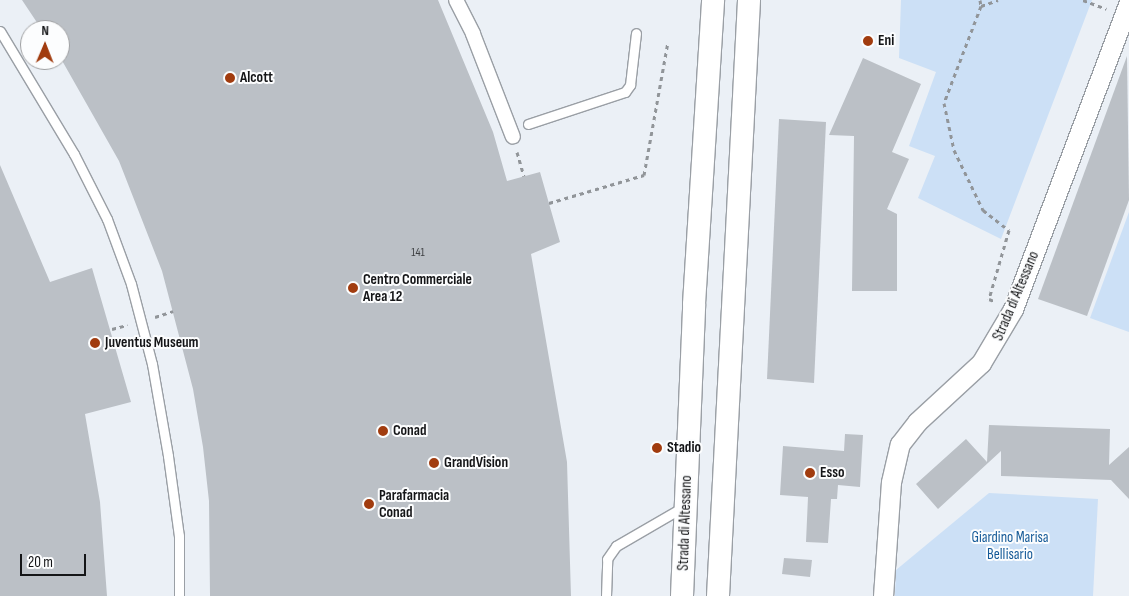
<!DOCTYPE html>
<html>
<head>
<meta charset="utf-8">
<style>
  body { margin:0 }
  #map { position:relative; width:1129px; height:596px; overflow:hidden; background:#ebf0f6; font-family:"Sofia Sans Condensed",sans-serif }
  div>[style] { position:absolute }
  .green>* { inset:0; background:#cce0f6 }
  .building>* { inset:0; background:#bbc0c6 }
  .path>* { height:3px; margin-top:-1.5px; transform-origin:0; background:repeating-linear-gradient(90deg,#919599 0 4px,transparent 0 8px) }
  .roads { filter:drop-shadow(1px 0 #9a9fa5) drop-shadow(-1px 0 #9a9fa5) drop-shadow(0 1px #9a9fa5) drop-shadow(0 -1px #9a9fa5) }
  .service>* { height:9px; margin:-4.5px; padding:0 4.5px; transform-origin:4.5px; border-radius:4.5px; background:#fff }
  .pedestrian>* { height:14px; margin:-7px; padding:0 7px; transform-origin:7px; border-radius:7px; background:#fff }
  .minor>* { height:19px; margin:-9.5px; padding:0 9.5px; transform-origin:9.5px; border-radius:9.5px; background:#fff }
  .tertiary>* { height:22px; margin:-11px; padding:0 11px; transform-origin:11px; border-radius:11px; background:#fff }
  .dots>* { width:14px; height:14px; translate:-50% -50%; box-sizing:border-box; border:2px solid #fcfdfe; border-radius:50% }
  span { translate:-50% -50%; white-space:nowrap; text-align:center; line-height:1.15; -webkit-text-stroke:4px #fcfdfe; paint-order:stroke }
  .number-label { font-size:12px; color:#3e4043 }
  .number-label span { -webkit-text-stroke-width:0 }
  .poi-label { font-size:15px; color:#141517; font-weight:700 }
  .left { translate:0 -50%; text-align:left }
  .street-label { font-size:15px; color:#141517 }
  .park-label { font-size:15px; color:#145997 }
  .north { position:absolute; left:20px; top:20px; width:50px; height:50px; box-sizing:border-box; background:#fcfdfe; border:1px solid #9fa0a2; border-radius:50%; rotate:1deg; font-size:14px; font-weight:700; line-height:20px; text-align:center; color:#141517 }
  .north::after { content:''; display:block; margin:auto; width:18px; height:22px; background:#a13c0f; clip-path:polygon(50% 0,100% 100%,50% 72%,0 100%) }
  .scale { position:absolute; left:20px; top:554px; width:66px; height:22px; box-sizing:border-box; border:2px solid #141517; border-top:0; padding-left:6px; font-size:15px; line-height:18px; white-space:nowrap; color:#141517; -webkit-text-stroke:4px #fcfdfe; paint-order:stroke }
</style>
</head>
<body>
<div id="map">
  <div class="green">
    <i style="clip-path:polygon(901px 0,1092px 0,1001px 239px,918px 198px,935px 156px,909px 146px,936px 72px,899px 58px)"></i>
    <i style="clip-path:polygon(1129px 212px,1129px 332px,1090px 318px)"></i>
    <i style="clip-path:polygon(989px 493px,1098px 499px,1093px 596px,895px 596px,896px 570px)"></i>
  </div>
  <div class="building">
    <i style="clip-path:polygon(22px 0,438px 0,493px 132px,507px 181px,540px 172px,560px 242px,531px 254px,567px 462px,571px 596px,210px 596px,209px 501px,203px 447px,193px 389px,162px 271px,119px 161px,60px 57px,60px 30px,42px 30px)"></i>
    <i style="clip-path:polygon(1127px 56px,1129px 200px,1087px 316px,1038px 299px)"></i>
    <i style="clip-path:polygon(863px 58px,921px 84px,892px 152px,909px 159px,887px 209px,897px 214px,897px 291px,852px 291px,854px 136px,829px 135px)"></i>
    <i style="clip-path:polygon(779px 119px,826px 122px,814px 383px,767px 379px)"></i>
    <i style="clip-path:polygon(0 165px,50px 282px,92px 268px,131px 402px,85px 414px,100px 502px,107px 596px,0 596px)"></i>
    <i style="clip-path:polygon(989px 425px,1110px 429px,1109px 465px,1129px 447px,1129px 499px,1111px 480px,1001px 476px,1001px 451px,938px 509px,916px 484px,966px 439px,987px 462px)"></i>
    <i style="clip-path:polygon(845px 434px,863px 435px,860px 487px,838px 485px,837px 499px,831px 499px,828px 543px,806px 542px,808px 497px,780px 495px,783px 446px,844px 451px)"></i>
    <i style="clip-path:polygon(784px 558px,812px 560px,810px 577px,782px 574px)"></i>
  </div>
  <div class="path">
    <i style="left:980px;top:0;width:6px;rotate:81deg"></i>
    <i style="left:981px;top:6px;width:104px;rotate:110.9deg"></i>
    <i style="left:944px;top:103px;width:48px;rotate:78deg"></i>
    <i style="left:954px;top:150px;width:67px;rotate:64.2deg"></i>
    <i style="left:983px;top:210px;width:33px;rotate:38deg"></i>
    <i style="left:1009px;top:230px;width:72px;rotate:106.2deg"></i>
    <i style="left:989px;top:299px;width:5px;rotate:22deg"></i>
    <i style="left:1083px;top:0;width:25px;rotate:21deg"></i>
    <i style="left:981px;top:6px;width:18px;rotate:-19deg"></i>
    <i style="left:517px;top:152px;width:25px;rotate:74deg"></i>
    <i style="left:549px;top:203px;width:99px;rotate:-16.4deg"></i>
    <i style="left:644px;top:175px;width:135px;rotate:-79.8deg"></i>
    <i style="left:155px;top:317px;width:19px;rotate:-18deg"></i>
    <i style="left:112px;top:329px;width:16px;rotate:-15deg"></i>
  </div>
  <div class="roads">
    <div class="service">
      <i style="left:0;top:31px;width:144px;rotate:59deg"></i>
      <i style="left:74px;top:154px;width:73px;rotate:63.1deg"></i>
      <i style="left:107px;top:219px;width:69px;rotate:69.7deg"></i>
      <i style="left:131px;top:284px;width:83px;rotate:75.3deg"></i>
      <i style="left:152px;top:364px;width:93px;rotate:80.1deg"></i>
      <i style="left:168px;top:456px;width:81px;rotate:82.2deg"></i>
      <i style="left:179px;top:536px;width:60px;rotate:90deg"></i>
      <i style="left:528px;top:124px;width:102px;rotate:-18.3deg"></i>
      <i style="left:625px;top:92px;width:9px;rotate:-54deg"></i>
      <i style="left:630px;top:85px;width:52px;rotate:-83.4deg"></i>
      <i style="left:606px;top:596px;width:37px;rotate:-88deg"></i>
      <i style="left:607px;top:559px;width:16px;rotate:-55deg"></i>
      <i style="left:616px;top:546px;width:78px;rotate:-30.2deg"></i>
    </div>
    <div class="pedestrian">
      <i style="left:456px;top:0;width:38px;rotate:63deg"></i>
      <i style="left:473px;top:34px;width:110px;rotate:68.8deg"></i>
    </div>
    <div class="minor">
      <i style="left:883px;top:596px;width:114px;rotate:-86deg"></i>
      <i style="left:891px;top:482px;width:39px;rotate:-77deg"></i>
      <i style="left:900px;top:444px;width:28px;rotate:-52deg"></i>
      <i style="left:917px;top:422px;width:87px;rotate:-42.7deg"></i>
      <i style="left:981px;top:363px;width:63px;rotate:-59.3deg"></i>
      <i style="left:1013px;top:309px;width:328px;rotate:-69.3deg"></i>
    </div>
    <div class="tertiary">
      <i style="left:682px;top:596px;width:292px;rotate:-87.6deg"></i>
      <i style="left:694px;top:304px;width:305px;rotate:-86.4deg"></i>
      <i style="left:718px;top:596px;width:597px;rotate:-87.02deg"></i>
    </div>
  </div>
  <div class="dots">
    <i style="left:868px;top:41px;background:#a13c0f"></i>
    <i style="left:230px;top:78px;background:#a13c0f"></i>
    <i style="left:353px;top:288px;background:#a13c0f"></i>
    <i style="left:95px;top:343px;background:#a13c0f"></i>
    <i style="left:383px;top:431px;background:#a13c0f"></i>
    <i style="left:657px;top:448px;background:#a13c0f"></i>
    <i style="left:434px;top:463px;background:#a13c0f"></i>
    <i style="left:810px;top:473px;background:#a13c0f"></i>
    <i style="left:369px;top:504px;background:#a13c0f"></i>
  </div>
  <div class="number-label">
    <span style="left:418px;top:253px">141</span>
  </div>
  <div class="poi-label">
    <span class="left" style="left:878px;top:41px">Eni</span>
    <span class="left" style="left:240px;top:78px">Alcott</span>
    <span class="left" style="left:363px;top:288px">Centro Commerciale<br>Area 12</span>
    <span class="left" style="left:105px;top:343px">Juventus Museum</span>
    <span class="left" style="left:393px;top:431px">Conad</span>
    <span class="left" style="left:667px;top:448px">Stadio</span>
    <span class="left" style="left:444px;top:463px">GrandVision</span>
    <span class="left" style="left:820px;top:473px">Esso</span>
    <span class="left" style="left:379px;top:504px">Parafarmacia<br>Conad</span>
  </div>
  <div class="street-label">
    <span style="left:1016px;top:296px;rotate:-67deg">Strada di Altessano</span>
    <span style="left:685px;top:523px;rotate:-88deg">Strada di Altessano</span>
  </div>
  <div class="park-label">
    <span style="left:1010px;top:546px">Giardino Marisa<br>Bellisario</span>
  </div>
  <div class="north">N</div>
  <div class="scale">20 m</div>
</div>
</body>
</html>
